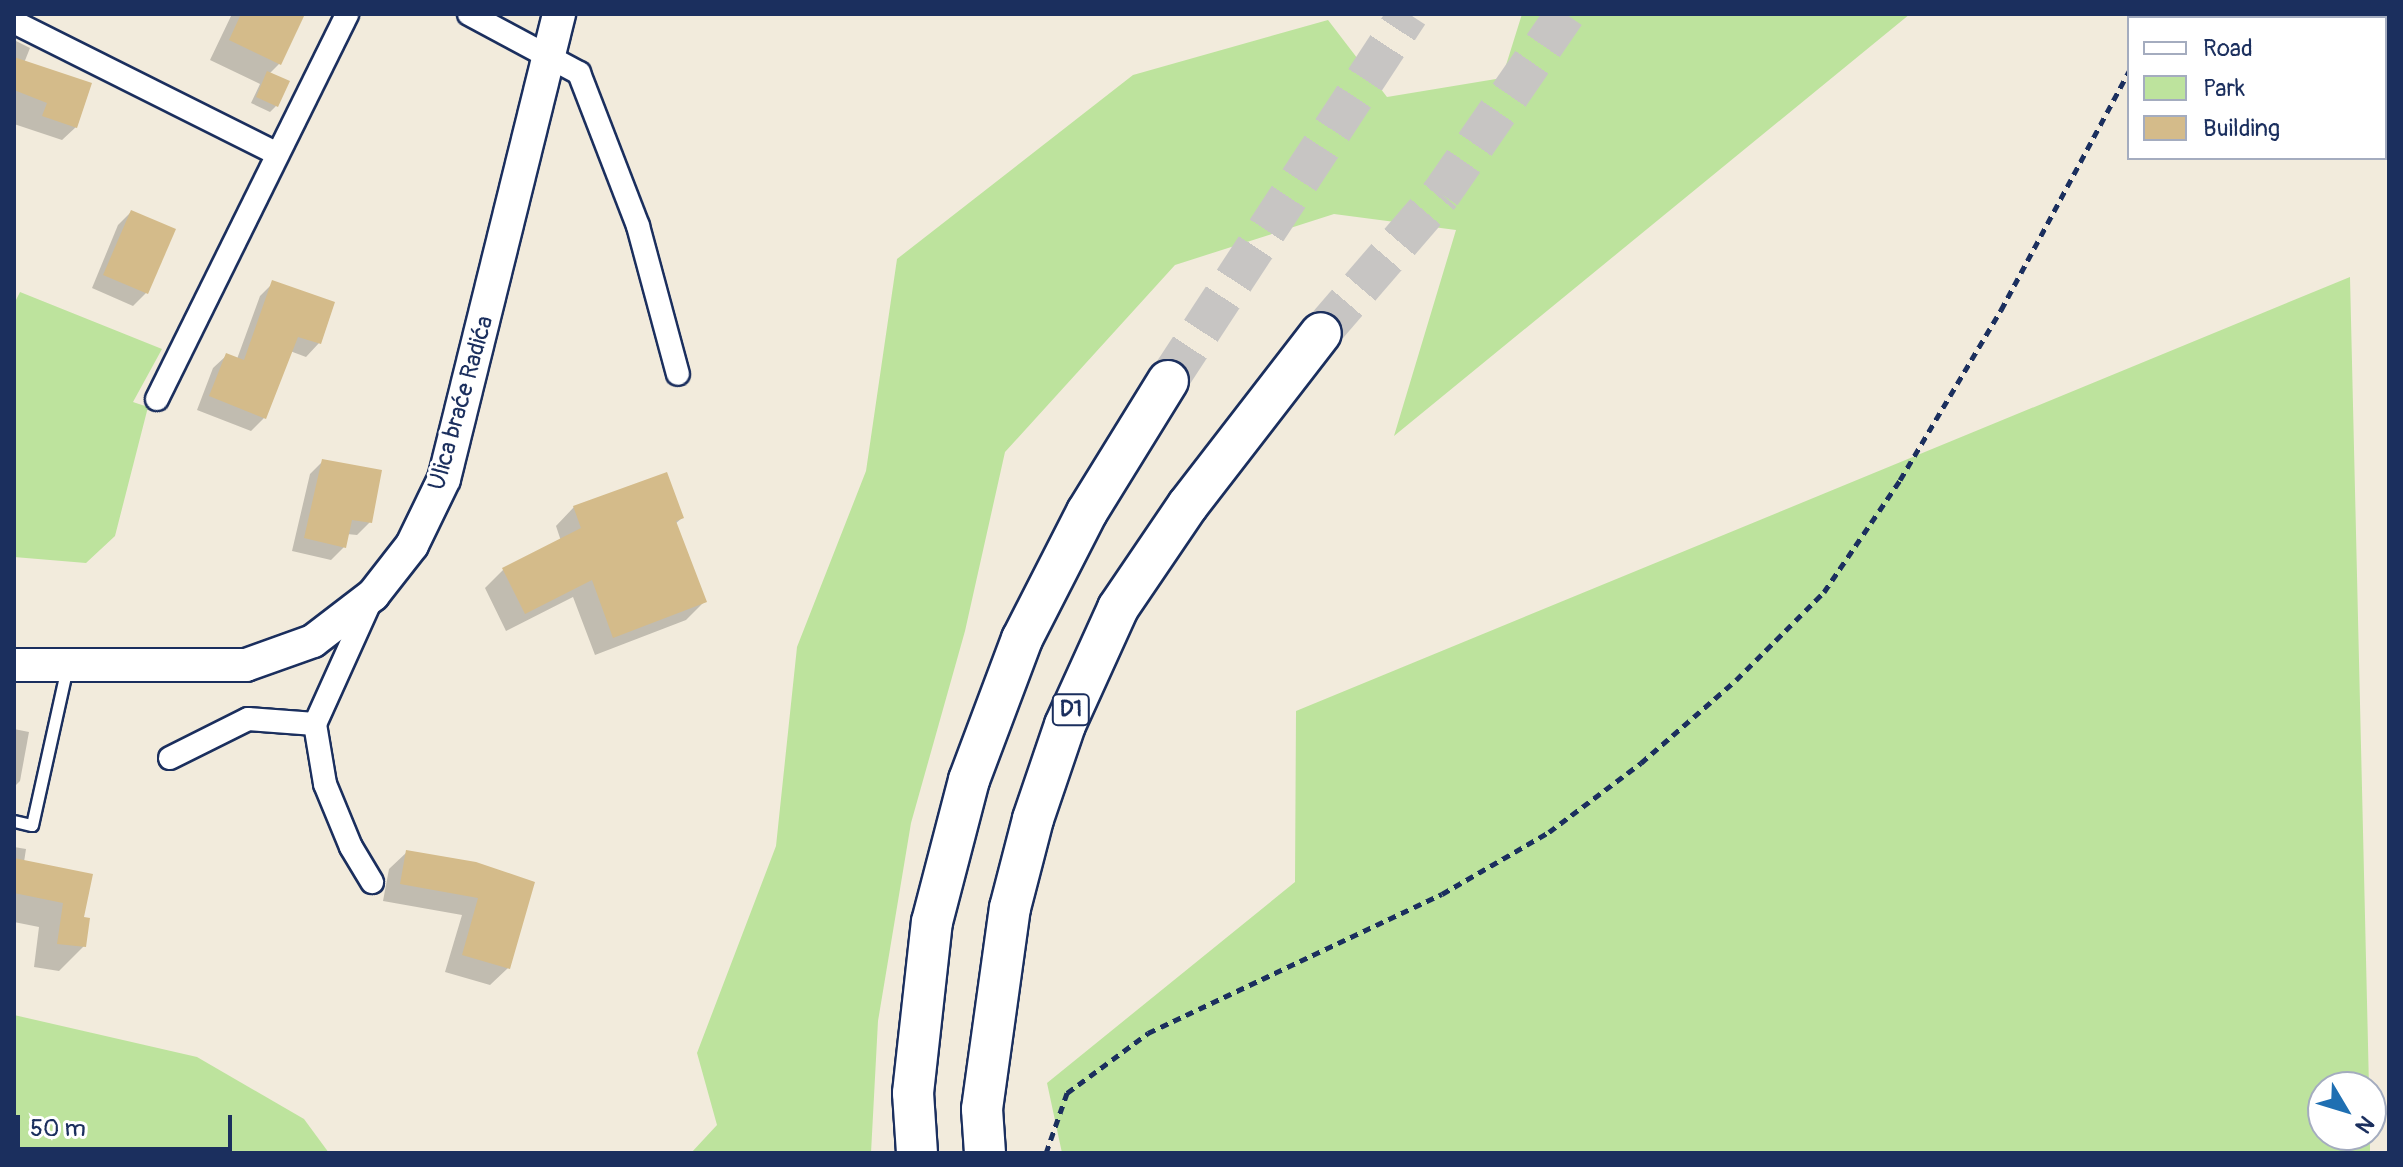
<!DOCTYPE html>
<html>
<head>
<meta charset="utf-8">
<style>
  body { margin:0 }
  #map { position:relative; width:2403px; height:1167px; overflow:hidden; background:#f2ebdc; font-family:Pangolin,sans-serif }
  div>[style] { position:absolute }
  .green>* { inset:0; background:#bde39d }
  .shadow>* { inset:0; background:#0003 }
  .building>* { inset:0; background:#d4bb8a }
  .highway-tunnel>* { height:40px; margin-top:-20px; transform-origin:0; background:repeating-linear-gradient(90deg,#c7c5c3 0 40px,transparent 0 60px) }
  .path>* { height:5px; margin-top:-2.5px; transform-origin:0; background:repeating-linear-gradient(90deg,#1b2f5e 0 8px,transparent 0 14px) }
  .roads { filter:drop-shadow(2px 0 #1b2f5e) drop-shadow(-2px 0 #1b2f5e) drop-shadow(0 2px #1b2f5e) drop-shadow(0 -2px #1b2f5e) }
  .lane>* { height:11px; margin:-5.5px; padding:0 5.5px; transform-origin:5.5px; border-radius:5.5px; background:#fff }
  .street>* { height:22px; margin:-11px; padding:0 11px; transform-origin:11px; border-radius:11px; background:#fff }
  .secondary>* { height:32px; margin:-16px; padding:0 16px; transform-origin:16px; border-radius:16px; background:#fff }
  .highway>* { height:40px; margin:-20px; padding:0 20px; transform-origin:20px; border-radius:20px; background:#fff }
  span { translate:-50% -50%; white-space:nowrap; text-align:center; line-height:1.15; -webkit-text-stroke:6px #fff; paint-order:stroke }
  .shield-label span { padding:2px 6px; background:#fff; border:2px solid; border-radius:6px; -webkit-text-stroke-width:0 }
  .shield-label { font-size:22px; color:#1b2f5e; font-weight:700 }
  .street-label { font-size:24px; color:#1b2f5e }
  .frame { position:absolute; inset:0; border:16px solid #1b2f5e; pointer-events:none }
  .legend { position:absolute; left:2127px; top:16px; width:260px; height:144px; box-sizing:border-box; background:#fff; border:2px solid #a4acbf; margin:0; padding:10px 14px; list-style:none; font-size:24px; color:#1b2f5e }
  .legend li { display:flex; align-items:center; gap:16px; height:40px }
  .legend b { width:40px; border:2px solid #a4acbf }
  .north { position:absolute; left:2307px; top:1071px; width:80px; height:80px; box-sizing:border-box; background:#fff; border:2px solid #a4acbf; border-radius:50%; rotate:128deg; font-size:22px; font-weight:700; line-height:32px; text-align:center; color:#1b2f5e }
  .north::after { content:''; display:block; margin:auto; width:28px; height:36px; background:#1f6fb2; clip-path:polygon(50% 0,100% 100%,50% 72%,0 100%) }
  .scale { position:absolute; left:16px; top:1115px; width:216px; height:36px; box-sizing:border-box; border:4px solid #1b2f5e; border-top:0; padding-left:10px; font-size:24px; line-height:28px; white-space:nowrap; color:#1b2f5e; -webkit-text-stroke:6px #fff; paint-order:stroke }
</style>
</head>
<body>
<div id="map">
  <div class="green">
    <i style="clip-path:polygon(1522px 14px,1910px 14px,1394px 436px,1456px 230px,1334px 214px,1175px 265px,1005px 452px,965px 631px,911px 823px,878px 1021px,871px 1153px,691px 1153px,717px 1125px,697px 1053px,776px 846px,797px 647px,866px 471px,897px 259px,1133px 75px,1328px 20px,1387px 97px,1502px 78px)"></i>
    <i style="clip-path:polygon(2350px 277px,2369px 1087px,2323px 1087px,2323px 1135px,2370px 1135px,2370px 1153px,1062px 1153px,1047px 1083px,1295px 882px,1296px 711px)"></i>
    <i style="clip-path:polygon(20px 292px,162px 349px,133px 402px,148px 407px,115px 536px,86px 563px,14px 557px,14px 304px)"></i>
    <i style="clip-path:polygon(14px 1015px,197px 1057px,304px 1119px,329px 1153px,14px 1153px)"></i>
  </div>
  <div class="shadow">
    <i style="clip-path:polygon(232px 14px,303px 14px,279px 64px,269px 74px,276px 106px,270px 112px,251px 103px,260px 84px,210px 60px)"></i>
    <i style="clip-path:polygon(14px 40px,30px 48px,24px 63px,76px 127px,62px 140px,14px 124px)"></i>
    <i style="clip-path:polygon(131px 212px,146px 293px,133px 306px,92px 288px,118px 225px)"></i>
    <i style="clip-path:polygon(273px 283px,333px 304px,319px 343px,306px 357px,290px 351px,264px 418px,251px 431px,197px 410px,213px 368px,227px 355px,237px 359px,260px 296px)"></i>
    <i style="clip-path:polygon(323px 461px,370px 522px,357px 535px,347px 534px,344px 547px,331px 560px,292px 551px,310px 474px)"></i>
    <i style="clip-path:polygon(574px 507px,682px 518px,675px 524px,704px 602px,686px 620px,595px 655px,573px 597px,506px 631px,485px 588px,503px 570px,561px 541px,556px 526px)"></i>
    <i style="clip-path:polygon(14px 729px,29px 732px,20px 781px,14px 787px)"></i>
    <i style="clip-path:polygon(14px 847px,26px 849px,24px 862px,82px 919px,84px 946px,59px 971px,34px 967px,39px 927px,14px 922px)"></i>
    <i style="clip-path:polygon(407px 852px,475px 864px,508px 968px,490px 985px,445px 972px,462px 915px,383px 901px,389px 869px)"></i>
  </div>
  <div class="building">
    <i style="clip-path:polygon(241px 14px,305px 14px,281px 65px,229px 40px)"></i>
    <i style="clip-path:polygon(14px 57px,92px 83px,77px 128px,42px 116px,47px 103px,14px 90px)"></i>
    <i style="clip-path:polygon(267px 71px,290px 81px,278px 107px,256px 97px)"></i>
    <i style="clip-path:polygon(131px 210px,176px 229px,148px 294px,103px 275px)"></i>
    <i style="clip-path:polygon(272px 280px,335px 302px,321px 344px,298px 337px,266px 419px,209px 396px,226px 353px,244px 360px)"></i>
    <i style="clip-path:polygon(322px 459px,382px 470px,372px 523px,352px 520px,346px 548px,304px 538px)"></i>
    <i style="clip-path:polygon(667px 472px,684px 518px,676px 521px,707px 602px,613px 638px,592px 580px,525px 614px,502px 568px,581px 528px,573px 506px)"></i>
    <i style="clip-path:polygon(406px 850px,476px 862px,535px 882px,510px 969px,462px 955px,478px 898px,400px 884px)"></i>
    <i style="clip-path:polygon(14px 858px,93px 874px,84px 917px,90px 918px,86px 947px,57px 944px,63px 903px,14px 893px)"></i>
  </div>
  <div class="highway-tunnel">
    <i style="left:1321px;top:333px;width:184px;rotate:-49.2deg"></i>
    <i style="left:1441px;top:194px;width:219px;rotate:-55.4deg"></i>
    <i style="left:1168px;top:381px;width:439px;rotate:-56.8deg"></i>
  </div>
  <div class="path">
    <i style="left:2154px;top:18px;width:4px;rotate:-63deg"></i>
    <i style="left:1046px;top:1153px;width:64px;rotate:-70.7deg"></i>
    <i style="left:1067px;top:1093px;width:101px;rotate:-36.5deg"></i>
    <i style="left:1148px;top:1033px;width:325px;rotate:-25.3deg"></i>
    <i style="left:1442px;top:894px;width:124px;rotate:-30.1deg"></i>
    <i style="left:1549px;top:832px;width:115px;rotate:-36.9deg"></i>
    <i style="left:1641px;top:763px;width:126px;rotate:-41.1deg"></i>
    <i style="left:1736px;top:680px;width:124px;rotate:-45deg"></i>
    <i style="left:1824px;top:592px;width:135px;rotate:-55.8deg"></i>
    <i style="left:1900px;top:480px;width:198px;rotate:-59.3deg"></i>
    <i style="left:2001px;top:310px;width:271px;rotate:-61.8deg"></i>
  </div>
  <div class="roads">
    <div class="lane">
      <i style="left:14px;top:821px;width:18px;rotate:13deg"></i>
      <i style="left:32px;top:825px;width:162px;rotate:-77.5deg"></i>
    </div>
    <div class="street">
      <i style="left:469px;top:14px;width:125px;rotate:28.2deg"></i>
      <i style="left:579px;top:73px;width:164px;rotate:68.9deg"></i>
      <i style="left:638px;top:226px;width:153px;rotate:74.9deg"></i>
      <i style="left:14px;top:22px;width:293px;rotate:26.6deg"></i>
      <i style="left:157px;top:399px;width:429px;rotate:-63.7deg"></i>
      <i style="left:371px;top:600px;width:136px;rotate:114.3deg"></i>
      <i style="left:315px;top:724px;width:61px;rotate:80.5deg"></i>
      <i style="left:325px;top:784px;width:68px;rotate:67.6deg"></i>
      <i style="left:351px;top:847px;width:41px;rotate:59deg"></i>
      <i style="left:170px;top:758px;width:87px;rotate:-26.6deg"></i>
      <i style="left:248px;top:719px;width:67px;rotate:4.3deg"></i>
    </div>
    <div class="secondary">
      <i style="left:14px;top:665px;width:232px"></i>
      <i style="left:246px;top:665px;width:71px;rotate:-19.7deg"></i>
      <i style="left:313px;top:641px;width:76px;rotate:-37.5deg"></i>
      <i style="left:373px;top:595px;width:63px;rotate:-52deg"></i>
      <i style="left:412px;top:545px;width:73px;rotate:-64.1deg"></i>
      <i style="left:444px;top:479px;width:479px;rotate:-76.1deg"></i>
    </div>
    <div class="highway">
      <i style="left:917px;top:1153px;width:60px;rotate:-93.8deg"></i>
      <i style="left:913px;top:1093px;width:172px;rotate:-83.7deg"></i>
      <i style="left:932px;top:922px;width:147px;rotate:-75.4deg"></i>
      <i style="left:969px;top:780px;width:151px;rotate:-69.4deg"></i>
      <i style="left:1022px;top:639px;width:143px;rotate:-62.9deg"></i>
      <i style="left:1087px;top:512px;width:154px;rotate:-58.3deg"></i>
      <i style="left:985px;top:1153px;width:44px;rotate:-93.9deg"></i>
      <i style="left:982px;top:1109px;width:203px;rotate:-82.1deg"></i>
      <i style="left:1010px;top:908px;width:92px;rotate:-75.5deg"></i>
      <i style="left:1033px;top:819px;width:99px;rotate:-71.2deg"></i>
      <i style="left:1065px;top:725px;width:128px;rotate:-65.6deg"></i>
      <i style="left:1118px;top:608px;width:125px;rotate:-55.8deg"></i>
      <i style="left:1188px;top:505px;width:217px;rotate:-52.3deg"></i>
    </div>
  </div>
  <div class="shield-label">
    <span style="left:1071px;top:710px">D1</span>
  </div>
  <div class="street-label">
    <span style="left:461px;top:403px;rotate:-74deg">Ulica braće Radića</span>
  </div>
  <div class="frame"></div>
  <ul class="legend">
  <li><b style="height:10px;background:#fff"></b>Road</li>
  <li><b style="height:22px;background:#bde39d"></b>Park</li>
  <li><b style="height:22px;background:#d4bb8a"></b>Building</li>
  </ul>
  <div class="north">N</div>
  <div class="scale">50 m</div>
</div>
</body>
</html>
